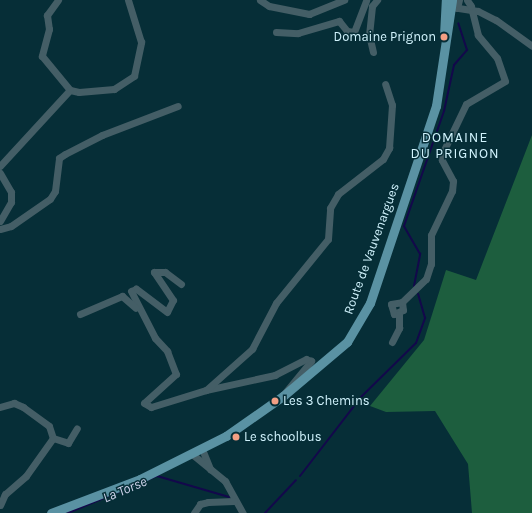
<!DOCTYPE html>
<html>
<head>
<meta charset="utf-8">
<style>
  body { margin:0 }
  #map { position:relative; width:532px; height:513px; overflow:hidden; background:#062e37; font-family:Karla,sans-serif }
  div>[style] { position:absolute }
  .forest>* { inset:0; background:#1d5e3e }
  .stream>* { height:2px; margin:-1px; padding:0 1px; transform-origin:1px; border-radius:1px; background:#13084b }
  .minor>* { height:7px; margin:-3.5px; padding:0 3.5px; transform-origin:3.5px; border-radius:3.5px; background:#445e66 }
  .major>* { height:9px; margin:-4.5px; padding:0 4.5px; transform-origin:4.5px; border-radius:4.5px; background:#5a92a3 }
  .dots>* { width:11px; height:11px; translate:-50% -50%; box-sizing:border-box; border:2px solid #062e37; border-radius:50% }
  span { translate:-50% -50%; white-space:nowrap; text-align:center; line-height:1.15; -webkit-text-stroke:3px #062e37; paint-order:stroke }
  .poi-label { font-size:13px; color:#d1f3fd }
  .right { translate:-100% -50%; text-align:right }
  .left { translate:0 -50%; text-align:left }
  .street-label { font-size:13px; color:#d1f3fd }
  .neighbourhood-label { font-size:14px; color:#d1f3fd; letter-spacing:1px }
  .water-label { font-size:14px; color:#cdd2ea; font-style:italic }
</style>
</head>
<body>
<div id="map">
  <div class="forest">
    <i style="clip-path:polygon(532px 135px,532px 513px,472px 513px,468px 464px,435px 411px,386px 412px,370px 406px,424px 340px,446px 270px,476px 280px)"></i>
  </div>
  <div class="stream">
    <i style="left:414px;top:286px;width:33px;rotate:-79deg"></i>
    <i style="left:420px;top:254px;width:32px;rotate:-120deg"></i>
    <i style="left:404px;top:226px;width:122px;rotate:-70.8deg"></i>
    <i style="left:444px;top:111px;width:47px;rotate:-77.7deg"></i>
    <i style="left:454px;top:65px;width:20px;rotate:-49deg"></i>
    <i style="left:467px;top:50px;width:28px;rotate:-108deg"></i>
    <i style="left:300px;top:476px;width:100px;rotate:-52.3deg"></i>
    <i style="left:361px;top:397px;width:77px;rotate:-44.5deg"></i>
    <i style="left:416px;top:343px;width:27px;rotate:-70deg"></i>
    <i style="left:425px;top:318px;width:25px;rotate:-106deg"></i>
    <i style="left:68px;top:513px;width:96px;rotate:-22.6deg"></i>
    <i style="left:157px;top:476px;width:75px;rotate:16.3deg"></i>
    <i style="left:265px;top:513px;width:45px;rotate:-46.8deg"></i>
  </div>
  <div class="minor">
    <i style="left:58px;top:0;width:19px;rotate:126deg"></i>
    <i style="left:47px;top:15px;width:14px;rotate:82deg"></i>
    <i style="left:49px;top:29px;width:28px;rotate:105deg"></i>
    <i style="left:42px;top:56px;width:44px;rotate:50.5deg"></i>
    <i style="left:70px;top:90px;width:9px;rotate:13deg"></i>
    <i style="left:79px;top:92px;width:35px;rotate:-5deg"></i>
    <i style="left:114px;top:89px;width:24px;rotate:-33deg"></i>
    <i style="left:134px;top:76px;width:35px;rotate:-78deg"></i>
    <i style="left:141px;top:42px;width:44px;rotate:-107.2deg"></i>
    <i style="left:260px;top:0;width:11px;rotate:34deg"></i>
    <i style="left:269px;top:6px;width:41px;rotate:11.3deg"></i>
    <i style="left:309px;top:14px;width:38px;rotate:-22deg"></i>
    <i style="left:450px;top:2px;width:5px;rotate:68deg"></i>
    <i style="left:452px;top:7px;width:26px;rotate:9deg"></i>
    <i style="left:478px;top:11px;width:20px;rotate:27deg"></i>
    <i style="left:496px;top:20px;width:44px;rotate:35.8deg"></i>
    <i style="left:457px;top:8px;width:8px;rotate:-76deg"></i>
    <i style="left:276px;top:32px;width:22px;rotate:3deg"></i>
    <i style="left:298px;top:33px;width:43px;rotate:-16.3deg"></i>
    <i style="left:339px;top:21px;width:13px;rotate:51deg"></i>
    <i style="left:347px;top:31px;width:7px;rotate:8deg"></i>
    <i style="left:354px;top:32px;width:34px;rotate:-69deg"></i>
    <i style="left:373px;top:52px;width:17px;rotate:-103deg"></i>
    <i style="left:369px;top:35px;width:29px;rotate:-84deg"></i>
    <i style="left:372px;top:6px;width:8px;rotate:-50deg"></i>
    <i style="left:0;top:166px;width:103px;rotate:-47.4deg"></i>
    <i style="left:0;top:173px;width:22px;rotate:60deg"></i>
    <i style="left:11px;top:192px;width:10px;rotate:90deg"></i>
    <i style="left:11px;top:202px;width:22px;rotate:120deg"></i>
    <i style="left:0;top:229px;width:11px;rotate:-15deg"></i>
    <i style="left:11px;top:226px;width:47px;rotate:-34.7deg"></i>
    <i style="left:50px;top:199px;width:9px;rotate:-58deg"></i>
    <i style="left:55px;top:191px;width:33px;rotate:-83deg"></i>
    <i style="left:59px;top:158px;width:7px;rotate:-34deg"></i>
    <i style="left:65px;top:154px;width:42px;rotate:-27.2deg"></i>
    <i style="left:102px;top:135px;width:81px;rotate:-20.9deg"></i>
    <i style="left:181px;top:284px;width:20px;rotate:-143deg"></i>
    <i style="left:165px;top:272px;width:11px;rotate:180deg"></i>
    <i style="left:154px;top:272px;width:34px;rotate:56deg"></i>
    <i style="left:173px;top:300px;width:13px;rotate:117deg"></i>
    <i style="left:167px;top:312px;width:39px;rotate:-143deg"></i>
    <i style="left:136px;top:289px;width:5px;rotate:158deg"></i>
    <i style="left:131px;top:291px;width:53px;rotate:62.9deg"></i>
    <i style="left:155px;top:338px;width:18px;rotate:47deg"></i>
    <i style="left:167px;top:351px;width:25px;rotate:69deg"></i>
    <i style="left:176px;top:374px;width:43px;rotate:137.8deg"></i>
    <i style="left:144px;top:403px;width:8px;rotate:30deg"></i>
    <i style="left:151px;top:407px;width:58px;rotate:-17.2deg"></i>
    <i style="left:402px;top:302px;width:8px;rotate:83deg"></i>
    <i style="left:403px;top:310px;width:10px;rotate:156deg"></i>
    <i style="left:394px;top:314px;width:10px;rotate:-107deg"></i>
    <i style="left:391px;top:304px;width:11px;rotate:-10deg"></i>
    <i style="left:402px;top:302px;width:33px;rotate:-44deg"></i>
    <i style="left:426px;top:279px;width:16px;rotate:-72deg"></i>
    <i style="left:431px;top:264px;width:29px;rotate:-90deg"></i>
    <i style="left:431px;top:235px;width:49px;rotate:-64.5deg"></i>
    <i style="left:452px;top:191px;width:10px;rotate:-84deg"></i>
    <i style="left:453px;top:181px;width:24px;rotate:-118deg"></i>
    <i style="left:442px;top:160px;width:8px;rotate:-83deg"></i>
    <i style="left:443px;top:152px;width:53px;rotate:-64.4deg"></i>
    <i style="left:466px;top:104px;width:45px;rotate:-30.5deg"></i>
    <i style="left:505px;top:81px;width:24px;rotate:-109deg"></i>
    <i style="left:497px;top:58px;width:30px;rotate:-130deg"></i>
    <i style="left:478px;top:35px;width:30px;rotate:-104deg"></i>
    <i style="left:471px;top:6px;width:7px;rotate:-124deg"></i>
    <i style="left:80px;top:314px;width:46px;rotate:-23.2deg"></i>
    <i style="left:122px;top:296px;width:18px;rotate:41deg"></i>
    <i style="left:392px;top:342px;width:16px;rotate:-63deg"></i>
    <i style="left:399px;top:328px;width:14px;rotate:-90deg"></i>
    <i style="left:284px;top:394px;width:43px;rotate:-50.7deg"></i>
    <i style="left:311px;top:361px;width:5px;rotate:-158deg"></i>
    <i style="left:306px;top:359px;width:35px;rotate:153deg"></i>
    <i style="left:275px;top:375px;width:71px;rotate:167.7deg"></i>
    <i style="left:206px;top:390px;width:62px;rotate:-41.7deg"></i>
    <i style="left:252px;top:349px;width:52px;rotate:-62.4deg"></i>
    <i style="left:276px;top:303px;width:82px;rotate:-50.9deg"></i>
    <i style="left:328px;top:239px;width:31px;rotate:-86deg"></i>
    <i style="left:330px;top:208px;width:16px;rotate:-60deg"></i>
    <i style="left:338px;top:194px;width:57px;rotate:-37.9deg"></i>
    <i style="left:383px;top:159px;width:13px;rotate:-61deg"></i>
    <i style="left:389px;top:148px;width:43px;rotate:-86deg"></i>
    <i style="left:392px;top:105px;width:22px;rotate:-108deg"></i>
    <i style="left:0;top:407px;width:15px;rotate:-16deg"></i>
    <i style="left:14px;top:403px;width:10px;rotate:24deg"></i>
    <i style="left:23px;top:407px;width:32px;rotate:36deg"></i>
    <i style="left:49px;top:426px;width:13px;rotate:72deg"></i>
    <i style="left:53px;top:438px;width:47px;rotate:125.4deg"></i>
    <i style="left:26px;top:476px;width:28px;rotate:139deg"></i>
    <i style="left:5px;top:494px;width:12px;rotate:114deg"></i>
    <i style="left:53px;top:438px;width:16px;rotate:18deg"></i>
    <i style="left:68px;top:443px;width:17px;rotate:-59deg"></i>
    <i style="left:202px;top:449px;width:22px;rotate:68deg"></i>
    <i style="left:192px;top:454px;width:43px;rotate:39.3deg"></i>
    <i style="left:225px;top:481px;width:37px;rotate:61deg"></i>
    <i style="left:194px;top:513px;width:11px;rotate:-56deg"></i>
    <i style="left:200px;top:504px;width:8px;rotate:-14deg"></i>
    <i style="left:208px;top:502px;width:26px;rotate:-2deg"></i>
  </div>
  <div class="major">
    <i style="left:444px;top:35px;width:35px;rotate:-87deg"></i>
    <i style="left:51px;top:513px;width:95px;rotate:-20.9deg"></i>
    <i style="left:140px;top:479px;width:96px;rotate:-26.6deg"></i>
    <i style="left:226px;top:436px;width:70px;rotate:-35.1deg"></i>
    <i style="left:283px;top:396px;width:84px;rotate:-40.2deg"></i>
    <i style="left:347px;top:342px;width:45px;rotate:-59.5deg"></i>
    <i style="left:370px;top:303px;width:208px;rotate:-71.5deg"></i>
    <i style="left:436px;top:106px;width:107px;rotate:-81.4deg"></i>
  </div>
  <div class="dots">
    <i style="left:444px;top:37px;background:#f39f84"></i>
    <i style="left:275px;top:401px;background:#f39f84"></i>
    <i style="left:236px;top:437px;background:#f39f84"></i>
  </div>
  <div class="poi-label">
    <span class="right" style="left:436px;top:37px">Domaine Prignon</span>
    <span class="left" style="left:283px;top:401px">Les 3 Chemins</span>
    <span class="left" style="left:244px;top:437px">Le schoolbus</span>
  </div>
  <div class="street-label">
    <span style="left:372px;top:249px;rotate:-70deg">Route de Vauvenargues</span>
  </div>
  <div class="neighbourhood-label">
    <span style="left:455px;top:146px">DOMAINE<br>DU PRIGNON</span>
  </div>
  <div class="water-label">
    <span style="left:125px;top:490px;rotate:-23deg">La Torse</span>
  </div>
</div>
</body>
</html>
